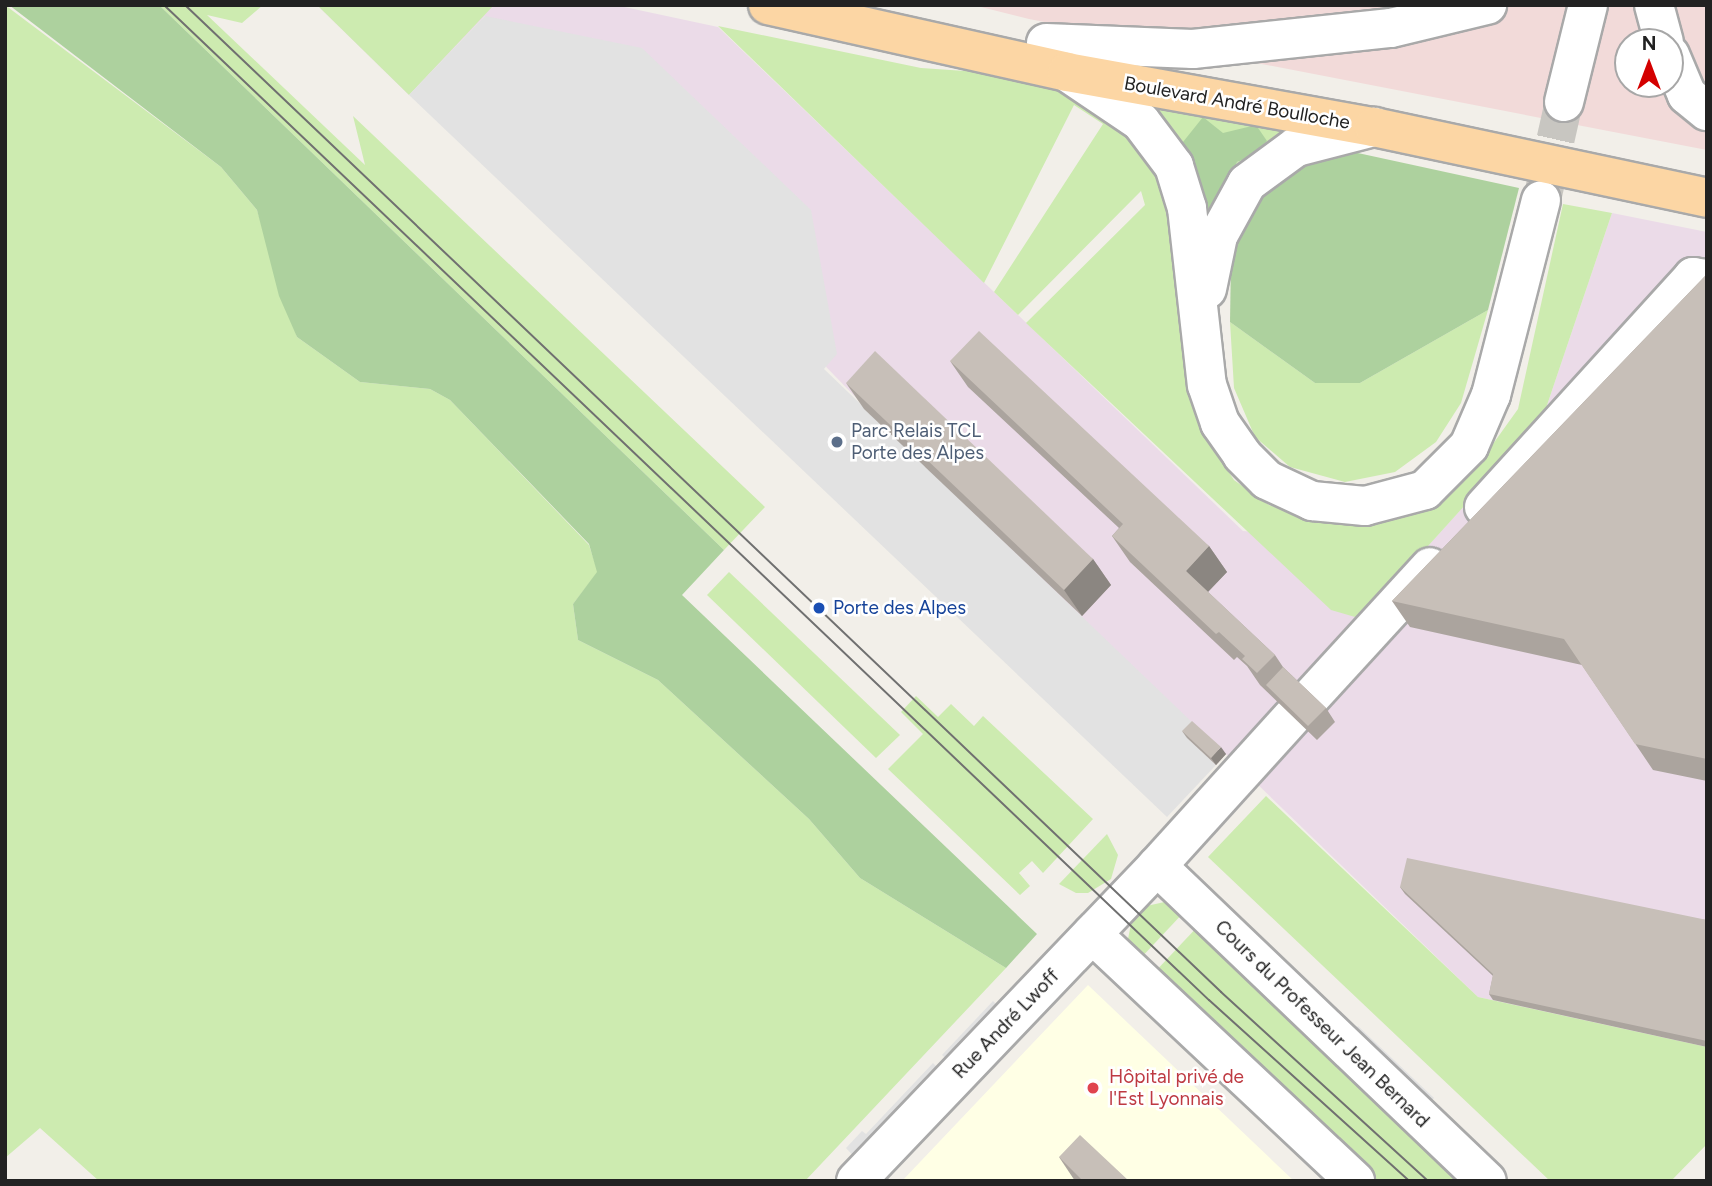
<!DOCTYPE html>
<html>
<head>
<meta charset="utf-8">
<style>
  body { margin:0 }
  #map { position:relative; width:1712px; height:1186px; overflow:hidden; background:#f2efe9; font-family:Figtree,sans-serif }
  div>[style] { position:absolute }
  .commercial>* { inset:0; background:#f2dad9 }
  .industrial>* { inset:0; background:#ebdbe8 }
  .education>* { inset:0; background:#ffffe5 }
  .grass>* { inset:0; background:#cdebb0 }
  .forest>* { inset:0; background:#add19e }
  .parking>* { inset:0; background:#e2e2e2 }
  .minor-tunnel>* { height:38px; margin-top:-19px; transform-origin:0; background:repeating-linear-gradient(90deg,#c8c6c1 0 38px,transparent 0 57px) }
  .roads { filter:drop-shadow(2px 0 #a9a9a9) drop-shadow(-2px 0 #a9a9a9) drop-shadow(0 2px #a9a9a9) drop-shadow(0 -2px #a9a9a9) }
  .minor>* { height:38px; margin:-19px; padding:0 19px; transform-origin:19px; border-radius:19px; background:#fff }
  .major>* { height:38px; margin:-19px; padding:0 19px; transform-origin:19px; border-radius:19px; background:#fcd6a4 }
  .tram>* { height:2px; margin:-1px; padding:0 1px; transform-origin:1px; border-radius:1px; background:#707070 }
  .wall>* { inset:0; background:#aba49e }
  .shaded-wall>* { inset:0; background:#8b8681 }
  .building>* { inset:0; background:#c7bfb8 }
  .dots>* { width:19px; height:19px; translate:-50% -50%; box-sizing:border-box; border:4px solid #fff; border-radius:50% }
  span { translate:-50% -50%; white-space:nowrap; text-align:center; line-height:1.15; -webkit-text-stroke:5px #fff; paint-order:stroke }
  .street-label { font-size:19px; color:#222 }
  .service-label { font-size:19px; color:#4e5e75 }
  .left { translate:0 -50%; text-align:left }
  .transit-label { font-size:19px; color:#164399 }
  .health-label { font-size:19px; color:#be3a42 }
  .frame { position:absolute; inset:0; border:7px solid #222; pointer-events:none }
  .north { position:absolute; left:1614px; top:28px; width:70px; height:70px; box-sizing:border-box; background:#fff; border:2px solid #a7a7a7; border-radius:50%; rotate:0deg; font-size:19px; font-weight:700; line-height:28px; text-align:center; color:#222 }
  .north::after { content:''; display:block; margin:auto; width:24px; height:32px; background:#d40000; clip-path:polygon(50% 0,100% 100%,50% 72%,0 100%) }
</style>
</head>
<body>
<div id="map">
  <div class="commercial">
    <i style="clip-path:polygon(evenodd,973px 5px,1707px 5px,1707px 150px,1029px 19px,973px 5px,1628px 42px,1670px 42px,1670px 84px,1628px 84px,1628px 42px)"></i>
  </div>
  <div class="industrial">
    <i style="clip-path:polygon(317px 5px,615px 5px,718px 27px,1243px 531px,1425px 549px,1542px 420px,1612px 213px,1707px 232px,1707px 1047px,1478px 997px,1226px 754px,1216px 765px,1187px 738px,485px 16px,409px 95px)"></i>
  </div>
  <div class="education">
    <i style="clip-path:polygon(1088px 985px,1294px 1181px,902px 1181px)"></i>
  </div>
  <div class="grass">
    <i style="clip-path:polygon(5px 5px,221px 167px,257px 210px,297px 337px,360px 382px,430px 389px,450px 400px,589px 545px,598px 572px,573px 604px,578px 640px,658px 680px,809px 819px,860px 878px,1006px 968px,805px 1181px,99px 1181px,40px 1128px,5px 1158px)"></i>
    <i style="clip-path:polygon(159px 5px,263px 5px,242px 23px,207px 15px,365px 165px,353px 116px,765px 507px,724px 550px)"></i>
    <i style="clip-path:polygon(317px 5px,494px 5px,409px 95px)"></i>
    <i style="clip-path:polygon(718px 26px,921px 68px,980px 72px,1084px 97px,1126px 125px,1157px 165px,1171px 215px,1187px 369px,1202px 431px,1234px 480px,1269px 505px,1316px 521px,1358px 526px,1401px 518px,1438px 500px,1480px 462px,1518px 409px,1563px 204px,1612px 213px,1542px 420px,1362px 619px,1331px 610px,1026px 323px,1145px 205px,1141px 191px,1018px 315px,994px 292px,1103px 124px,1074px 105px,984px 283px)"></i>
    <i style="clip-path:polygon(1150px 101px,1306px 130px,1229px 189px,1237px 162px,1253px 156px,1179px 147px,1150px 115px)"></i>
    <i style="clip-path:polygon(1488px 310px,1461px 403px,1436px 442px,1395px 472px,1345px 482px,1290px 467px,1255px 437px,1234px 388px,1230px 322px,1315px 383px,1360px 383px)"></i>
    <i style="clip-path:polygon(729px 572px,900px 735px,876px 758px,707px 595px)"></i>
    <i style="clip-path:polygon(916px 696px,938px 717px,951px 704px,974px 726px,983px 716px,1093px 819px,1043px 873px,1032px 861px,1019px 873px,1030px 886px,1020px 895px,888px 769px,923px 734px,901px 712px)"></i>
    <i style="clip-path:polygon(1266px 796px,1478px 997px,1707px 1047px,1707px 1144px,1671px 1181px,1550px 1181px,1208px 857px)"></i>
    <i style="clip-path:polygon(1107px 834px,1118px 855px,1111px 879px,1088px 893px,1076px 893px,1059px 884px)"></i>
    <i style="clip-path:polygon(1169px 901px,1186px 910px,1138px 961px,1128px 939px,1132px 919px,1142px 907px)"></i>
    <i style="clip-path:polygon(1200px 924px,1471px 1181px,1372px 1181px,1153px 974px)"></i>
  </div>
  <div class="forest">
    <i style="clip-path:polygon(9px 5px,159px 5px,724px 550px,682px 595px,1037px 934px,1006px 968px,860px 878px,809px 819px,658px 680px,578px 640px,573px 604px,597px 572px,589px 544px,450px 400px,430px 389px,360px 382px,297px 337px,279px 296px,257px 210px,221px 167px)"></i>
    <i style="clip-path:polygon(1203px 117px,1223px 133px,1256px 125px,1267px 141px,1253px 156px,1237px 162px,1229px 189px,1209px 220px,1179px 147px)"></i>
    <i style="clip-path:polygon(1344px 150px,1519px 188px,1488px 310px,1360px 383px,1315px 383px,1230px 322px,1231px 260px,1253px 204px,1293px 169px)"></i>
  </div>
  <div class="parking">
    <i style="clip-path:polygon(485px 16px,642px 48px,811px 210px,837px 354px,824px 369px,1197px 727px,1187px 738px,1216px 765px,1167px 817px,409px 95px)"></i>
    <i style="clip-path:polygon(993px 1001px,1000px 1008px,949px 1061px,942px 1055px)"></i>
    <i style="clip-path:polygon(1358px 1026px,1434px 1098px,1427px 1106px,1351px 1034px)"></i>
    <i style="clip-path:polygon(933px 1063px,940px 1070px,856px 1159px,846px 1148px,862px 1131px,866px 1134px)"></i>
  </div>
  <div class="minor-tunnel">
    <i style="left:1543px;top:195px;width:95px;rotate:-77.3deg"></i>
  </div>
  <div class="roads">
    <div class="minor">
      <i style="left:1654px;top:5px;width:38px;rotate:75deg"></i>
      <i style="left:1046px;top:43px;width:147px;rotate:2.3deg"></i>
      <i style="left:1193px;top:49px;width:199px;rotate:-6.1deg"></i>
      <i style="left:1391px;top:28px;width:99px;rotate:-13.5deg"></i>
      <i style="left:1670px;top:55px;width:43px;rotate:67deg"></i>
      <i style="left:1687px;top:95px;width:26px;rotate:39deg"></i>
      <i style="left:1067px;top:72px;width:89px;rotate:34deg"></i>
      <i style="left:1141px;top:122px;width:55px;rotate:53.1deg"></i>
      <i style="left:1174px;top:166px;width:44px;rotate:72.8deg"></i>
      <i style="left:1187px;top:208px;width:178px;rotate:83.6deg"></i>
      <i style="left:1207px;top:385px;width:40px;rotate:71.1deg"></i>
      <i style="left:1220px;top:423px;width:39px;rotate:55deg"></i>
      <i style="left:1242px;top:455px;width:35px;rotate:45deg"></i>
      <i style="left:1267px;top:480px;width:50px;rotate:25deg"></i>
      <i style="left:1312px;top:501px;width:53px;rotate:5.4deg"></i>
      <i style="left:1365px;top:506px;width:62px;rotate:-14.9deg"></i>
      <i style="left:1425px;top:490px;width:62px;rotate:-45deg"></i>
      <i style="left:1469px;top:446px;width:56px;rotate:-66.7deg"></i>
      <i style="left:1491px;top:395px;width:201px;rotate:-75.6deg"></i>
      <i style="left:1564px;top:102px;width:100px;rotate:-76.1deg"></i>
      <i style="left:1207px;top:289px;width:54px;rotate:-78.3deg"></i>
      <i style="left:1218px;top:236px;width:60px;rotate:-61.3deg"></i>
      <i style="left:1247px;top:183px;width:61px;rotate:-36.3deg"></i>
      <i style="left:1296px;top:147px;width:81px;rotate:-14.4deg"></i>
      <i style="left:1484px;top:507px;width:311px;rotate:-47.7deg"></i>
      <i style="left:1693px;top:277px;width:14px;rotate:8deg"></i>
      <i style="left:1311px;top:697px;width:176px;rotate:-47.5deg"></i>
      <i style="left:1157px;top:866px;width:456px;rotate:43.7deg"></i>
      <i style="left:1092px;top:934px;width:361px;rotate:43.2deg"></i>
      <i style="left:856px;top:1181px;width:436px;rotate:-46.3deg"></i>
      <i style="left:1157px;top:866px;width:202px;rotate:-47.8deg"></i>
    </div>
    <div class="major">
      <i style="left:768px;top:5px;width:306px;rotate:12.6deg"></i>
      <i style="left:1067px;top:72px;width:312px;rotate:10.2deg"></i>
      <i style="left:1374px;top:127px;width:340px;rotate:12deg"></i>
    </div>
  </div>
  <div class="tram">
    <i style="left:164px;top:5px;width:1443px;rotate:43.6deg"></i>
    <i style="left:1209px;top:1000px;width:270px;rotate:42.1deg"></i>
    <i style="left:185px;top:5px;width:1431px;rotate:43.61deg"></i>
    <i style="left:1221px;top:992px;width:280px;rotate:42.4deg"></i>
  </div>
  <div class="wall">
    <i style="clip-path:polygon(1707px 274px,1707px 781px,1653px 770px,1582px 665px,1410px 627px,1392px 601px)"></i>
    <i style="clip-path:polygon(950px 361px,1209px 546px,1227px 572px,1208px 592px,1275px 655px,1283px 667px,1326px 708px,1335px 722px,1317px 740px,1260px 685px,1247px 666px,1237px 657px,1234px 660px,1130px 562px,1112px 536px,1119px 528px,968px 387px)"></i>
    <i style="clip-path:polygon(846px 383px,1093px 559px,1111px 585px,1082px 616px,864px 409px)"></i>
    <i style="clip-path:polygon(1182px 731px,1226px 754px,1216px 765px,1187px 738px)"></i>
    <i style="clip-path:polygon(1400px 887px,1707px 920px,1707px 1047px,1493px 1000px,1489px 994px,1493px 976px,1405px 894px)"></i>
    <i style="clip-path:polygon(1059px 1157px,1129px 1181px,1075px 1181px)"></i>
  </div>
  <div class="shaded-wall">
    <i style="clip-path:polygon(1209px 546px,1227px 572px,1204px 596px,1186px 571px)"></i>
    <i style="clip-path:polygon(1093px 559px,1111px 585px,1082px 616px,1064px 590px)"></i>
    <i style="clip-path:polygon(1221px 747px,1226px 754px,1216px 765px,1211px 758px)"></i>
  </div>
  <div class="building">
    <i style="clip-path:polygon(1707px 274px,1707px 759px,1635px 744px,1564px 639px,1392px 601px)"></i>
    <i style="clip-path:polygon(979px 331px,1209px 546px,1186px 571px,1275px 655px,1257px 673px,1242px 659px,1245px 656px,1219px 632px,1216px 634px,1112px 536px,1123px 524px,950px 361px)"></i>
    <i style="clip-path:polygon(875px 351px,1093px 559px,1064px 590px,846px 383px)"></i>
    <i style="clip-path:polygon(1283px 667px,1326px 708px,1308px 726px,1266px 685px)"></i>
    <i style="clip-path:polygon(1192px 721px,1221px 747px,1211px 758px,1182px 731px)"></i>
    <i style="clip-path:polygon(1407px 858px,1707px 920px,1707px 1041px,1489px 994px,1493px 974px,1400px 887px)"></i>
    <i style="clip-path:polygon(1080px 1135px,1129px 1181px,1080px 1181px,1081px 1179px,1059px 1157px)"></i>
  </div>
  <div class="dots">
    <i style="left:837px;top:442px;background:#5c6f8a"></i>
    <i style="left:819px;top:608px;background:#1a4fb4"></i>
    <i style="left:1093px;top:1088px;background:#e0444e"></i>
  </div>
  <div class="street-label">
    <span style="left:1237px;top:103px;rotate:10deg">Boulevard André Boulloche</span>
    <span style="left:1006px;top:1024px;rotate:-46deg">Rue André Lwoff</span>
    <span style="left:1322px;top:1024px;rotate:44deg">Cours du Professeur Jean Bernard</span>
  </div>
  <div class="service-label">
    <span class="left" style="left:851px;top:442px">Parc Relais TCL<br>Porte des Alpes</span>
  </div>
  <div class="transit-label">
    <span class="left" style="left:833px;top:608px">Porte des Alpes</span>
  </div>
  <div class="health-label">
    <span class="left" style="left:1109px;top:1088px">Hôpital privé de<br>l'Est Lyonnais</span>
  </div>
  <div class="frame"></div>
  <div class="north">N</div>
</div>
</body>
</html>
